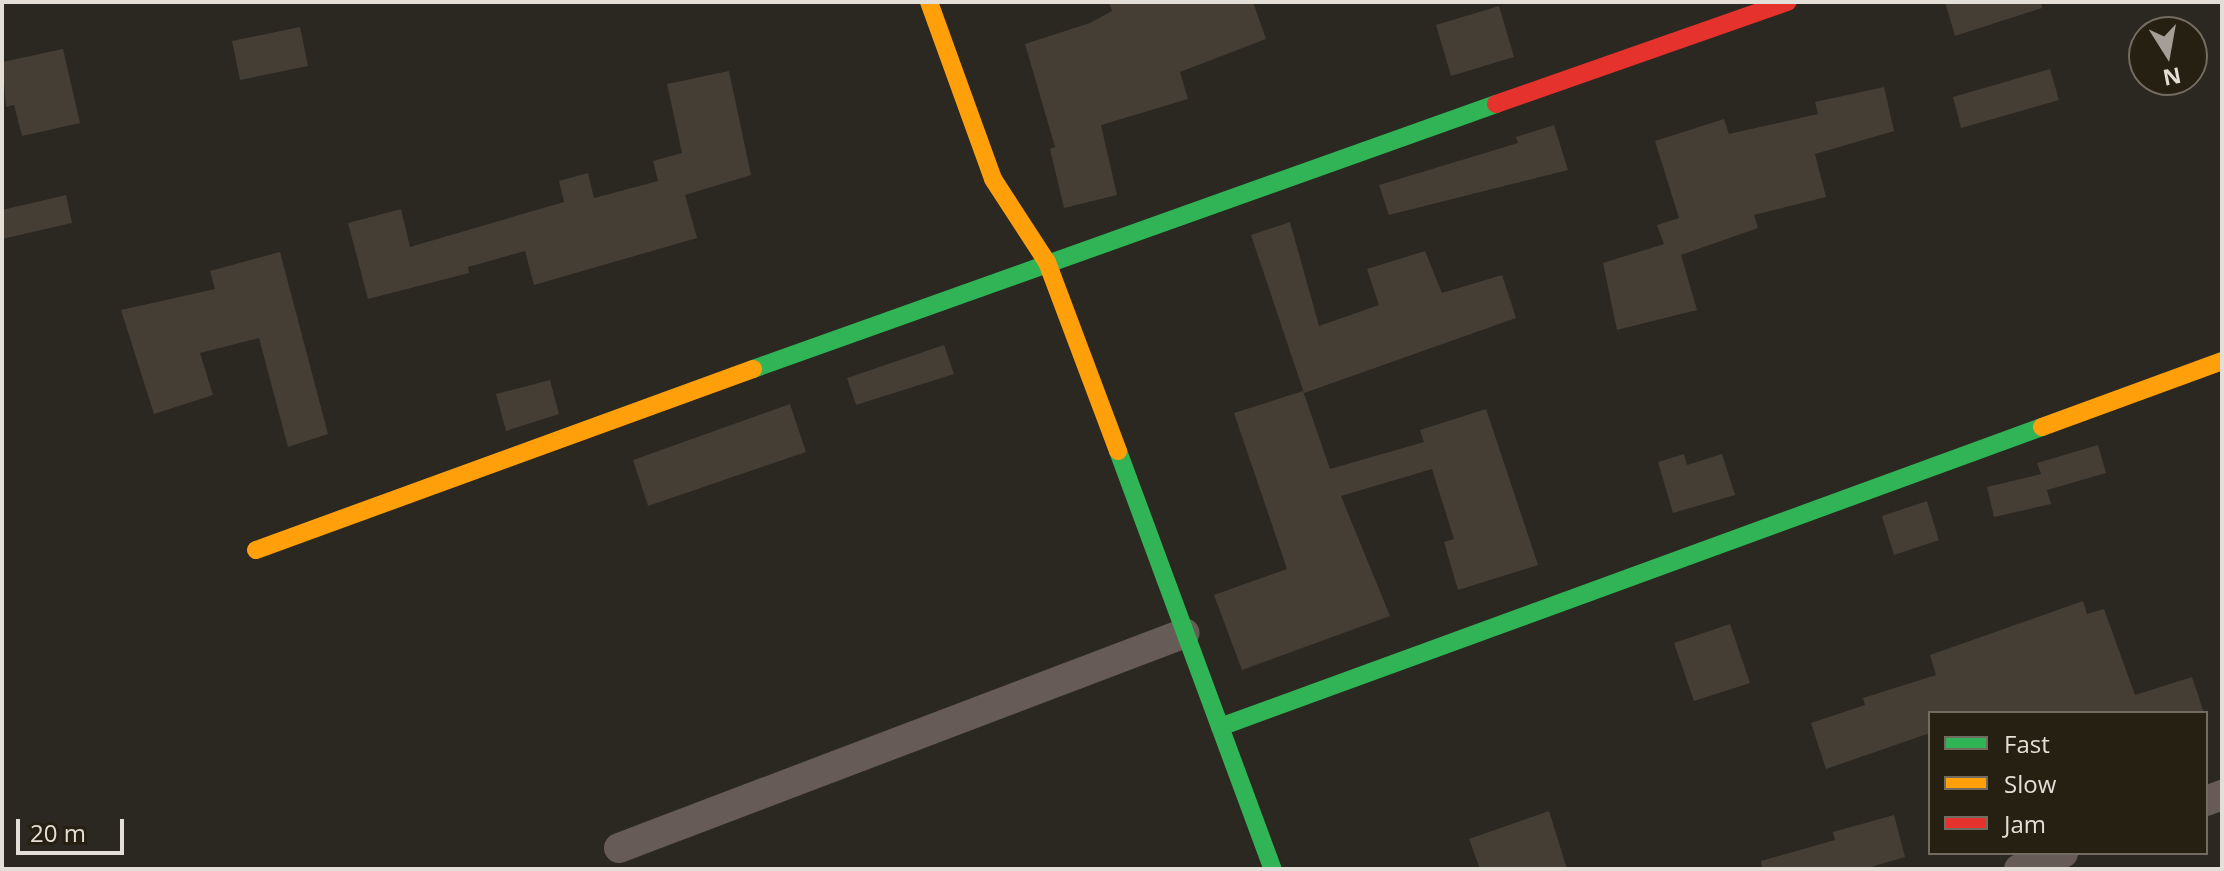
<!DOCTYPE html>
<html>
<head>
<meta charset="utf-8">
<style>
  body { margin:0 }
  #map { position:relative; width:2224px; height:871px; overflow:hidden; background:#2b2821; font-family:"Open Sans",sans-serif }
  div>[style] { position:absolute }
  .building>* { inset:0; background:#443e34 }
  .street>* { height:30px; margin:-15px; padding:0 15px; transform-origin:15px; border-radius:15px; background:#665b57 }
  .fast>* { height:18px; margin:-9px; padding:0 9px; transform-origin:9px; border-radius:9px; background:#30b455 }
  .slow>* { height:18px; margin:-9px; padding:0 9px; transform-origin:9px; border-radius:9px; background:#ff9f0a }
  .jam>* { height:18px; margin:-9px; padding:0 9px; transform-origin:9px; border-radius:9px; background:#e5322d }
  span { translate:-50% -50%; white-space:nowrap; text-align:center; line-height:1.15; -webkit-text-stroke:7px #262012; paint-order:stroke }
  .frame { position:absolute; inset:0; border:4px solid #e3dfd6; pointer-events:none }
  .legend { position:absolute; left:1928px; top:711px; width:280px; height:144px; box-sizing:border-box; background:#262012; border:2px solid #726c60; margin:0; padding:10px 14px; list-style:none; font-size:24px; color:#e3dfd6 }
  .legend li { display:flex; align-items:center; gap:16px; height:40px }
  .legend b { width:40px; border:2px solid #726c60 }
  .north { position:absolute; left:2128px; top:16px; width:80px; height:80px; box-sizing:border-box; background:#262012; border:2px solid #726c60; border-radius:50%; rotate:169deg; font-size:22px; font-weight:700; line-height:32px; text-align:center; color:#e3dfd6 }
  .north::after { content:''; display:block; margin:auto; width:28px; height:36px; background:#a39f97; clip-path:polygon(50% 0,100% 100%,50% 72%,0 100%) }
  .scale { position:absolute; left:16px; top:819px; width:108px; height:36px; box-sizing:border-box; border:4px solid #e3dfd6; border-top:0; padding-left:10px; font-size:24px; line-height:28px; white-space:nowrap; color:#e3dfd6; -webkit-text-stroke:6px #262012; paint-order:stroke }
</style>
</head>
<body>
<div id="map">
  <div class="building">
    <i style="clip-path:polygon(1109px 2px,1253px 2px,1266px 39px,1180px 72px,1188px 99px,1101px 125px,1117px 195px,1064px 208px,1050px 149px,1055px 147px,1025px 44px,1090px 23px,1112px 11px)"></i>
    <i style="clip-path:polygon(1945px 2px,2041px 2px,2042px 8px,1955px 36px)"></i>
    <i style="clip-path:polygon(1499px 6px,1514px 57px,1451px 76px,1436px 25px)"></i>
    <i style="clip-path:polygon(300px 27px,308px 66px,240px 80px,232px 41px)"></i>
    <i style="clip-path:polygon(63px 49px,80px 123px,22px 136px,14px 105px,6px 107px,2px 62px)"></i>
    <i style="clip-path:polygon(2050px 69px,2059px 100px,1961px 128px,1953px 97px)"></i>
    <i style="clip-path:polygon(729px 71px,751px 175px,685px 195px,697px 238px,534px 285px,525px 251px,468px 267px,469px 273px,368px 299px,348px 223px,401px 209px,410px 247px,564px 202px,559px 181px,588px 173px,594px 198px,658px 181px,653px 161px,682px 153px,667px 84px)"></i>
    <i style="clip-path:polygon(1884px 87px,1894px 131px,1815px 154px,1826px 197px,1754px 215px,1758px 228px,1681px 255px,1697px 310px,1617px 330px,1603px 263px,1664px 244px,1657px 225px,1679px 218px,1655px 141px,1724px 119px,1729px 134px,1818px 114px,1815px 102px)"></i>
    <i style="clip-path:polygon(1554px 125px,1568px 170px,1389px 215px,1379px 185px,1518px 143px,1516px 137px)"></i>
    <i style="clip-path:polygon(66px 195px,72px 223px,2px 239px,2px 210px)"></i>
    <i style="clip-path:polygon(1290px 222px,1319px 326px,1379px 305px,1367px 269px,1425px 251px,1442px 293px,1502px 275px,1516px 318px,1304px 393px,1251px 235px)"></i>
    <i style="clip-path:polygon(280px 252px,328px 434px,288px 447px,259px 338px,200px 353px,213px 395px,154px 414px,121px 310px,215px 289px,210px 271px)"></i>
    <i style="clip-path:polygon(944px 345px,954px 374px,856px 405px,847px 378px)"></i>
    <i style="clip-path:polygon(550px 380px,559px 414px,506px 431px,496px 394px)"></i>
    <i style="clip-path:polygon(1303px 391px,1330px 469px,1424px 442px,1420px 430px,1486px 409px,1538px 565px,1458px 590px,1444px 542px,1454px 539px,1432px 469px,1341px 496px,1390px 616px,1242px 670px,1214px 595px,1287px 569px,1234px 413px)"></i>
    <i style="clip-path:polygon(790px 404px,806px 452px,648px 506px,633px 460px)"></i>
    <i style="clip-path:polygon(2098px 445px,2106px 473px,2047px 490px,2051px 504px,1994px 517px,1987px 487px,2041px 474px,2037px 463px)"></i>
    <i style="clip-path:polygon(1684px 454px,1687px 465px,1722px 454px,1735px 495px,1673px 513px,1658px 462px)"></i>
    <i style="clip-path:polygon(1927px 501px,1939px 540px,1894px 555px,1882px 516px)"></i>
    <i style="clip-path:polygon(2083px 601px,2087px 614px,2104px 609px,2135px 695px,2192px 677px,2204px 713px,1930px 713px,1930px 733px,1826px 769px,1811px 723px,1865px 705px,1863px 698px,1936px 675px,1930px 655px)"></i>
    <i style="clip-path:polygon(1730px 624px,1750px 683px,1694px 701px,1674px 643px)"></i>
    <i style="clip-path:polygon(1549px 811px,1567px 869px,1480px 869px,1469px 839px)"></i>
    <i style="clip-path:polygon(1894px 815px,1905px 857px,1864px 869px,1762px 869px,1761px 861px,1835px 840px,1833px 832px)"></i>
  </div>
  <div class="street">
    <i style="left:2206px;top:801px;width:17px;rotate:-21deg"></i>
    <i style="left:619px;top:848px;width:605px;rotate:-20.8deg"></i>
    <i style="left:2019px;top:869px;width:47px;rotate:-20deg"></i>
  </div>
  <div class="fast">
    <i style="left:753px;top:369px;width:789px;rotate:-19.63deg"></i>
    <i style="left:1118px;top:451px;width:446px;rotate:69.7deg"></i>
    <i style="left:1220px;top:727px;width:875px;rotate:-20.05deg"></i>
  </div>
  <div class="slow">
    <i style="left:929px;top:2px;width:188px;rotate:70.1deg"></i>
    <i style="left:993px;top:179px;width:99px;rotate:57deg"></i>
    <i style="left:1047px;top:262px;width:202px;rotate:69.4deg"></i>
    <i style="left:2042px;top:427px;width:192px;rotate:-20.1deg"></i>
    <i style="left:256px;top:550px;width:529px;rotate:-20.01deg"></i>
  </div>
  <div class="jam">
    <i style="left:1496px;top:104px;width:309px;rotate:-19.3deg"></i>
  </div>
  <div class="frame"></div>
  <ul class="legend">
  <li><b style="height:10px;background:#30b455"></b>Fast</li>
  <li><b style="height:10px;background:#ff9f0a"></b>Slow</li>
  <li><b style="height:10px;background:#e5322d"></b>Jam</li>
  </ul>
  <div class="north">N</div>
  <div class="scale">20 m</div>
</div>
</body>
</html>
